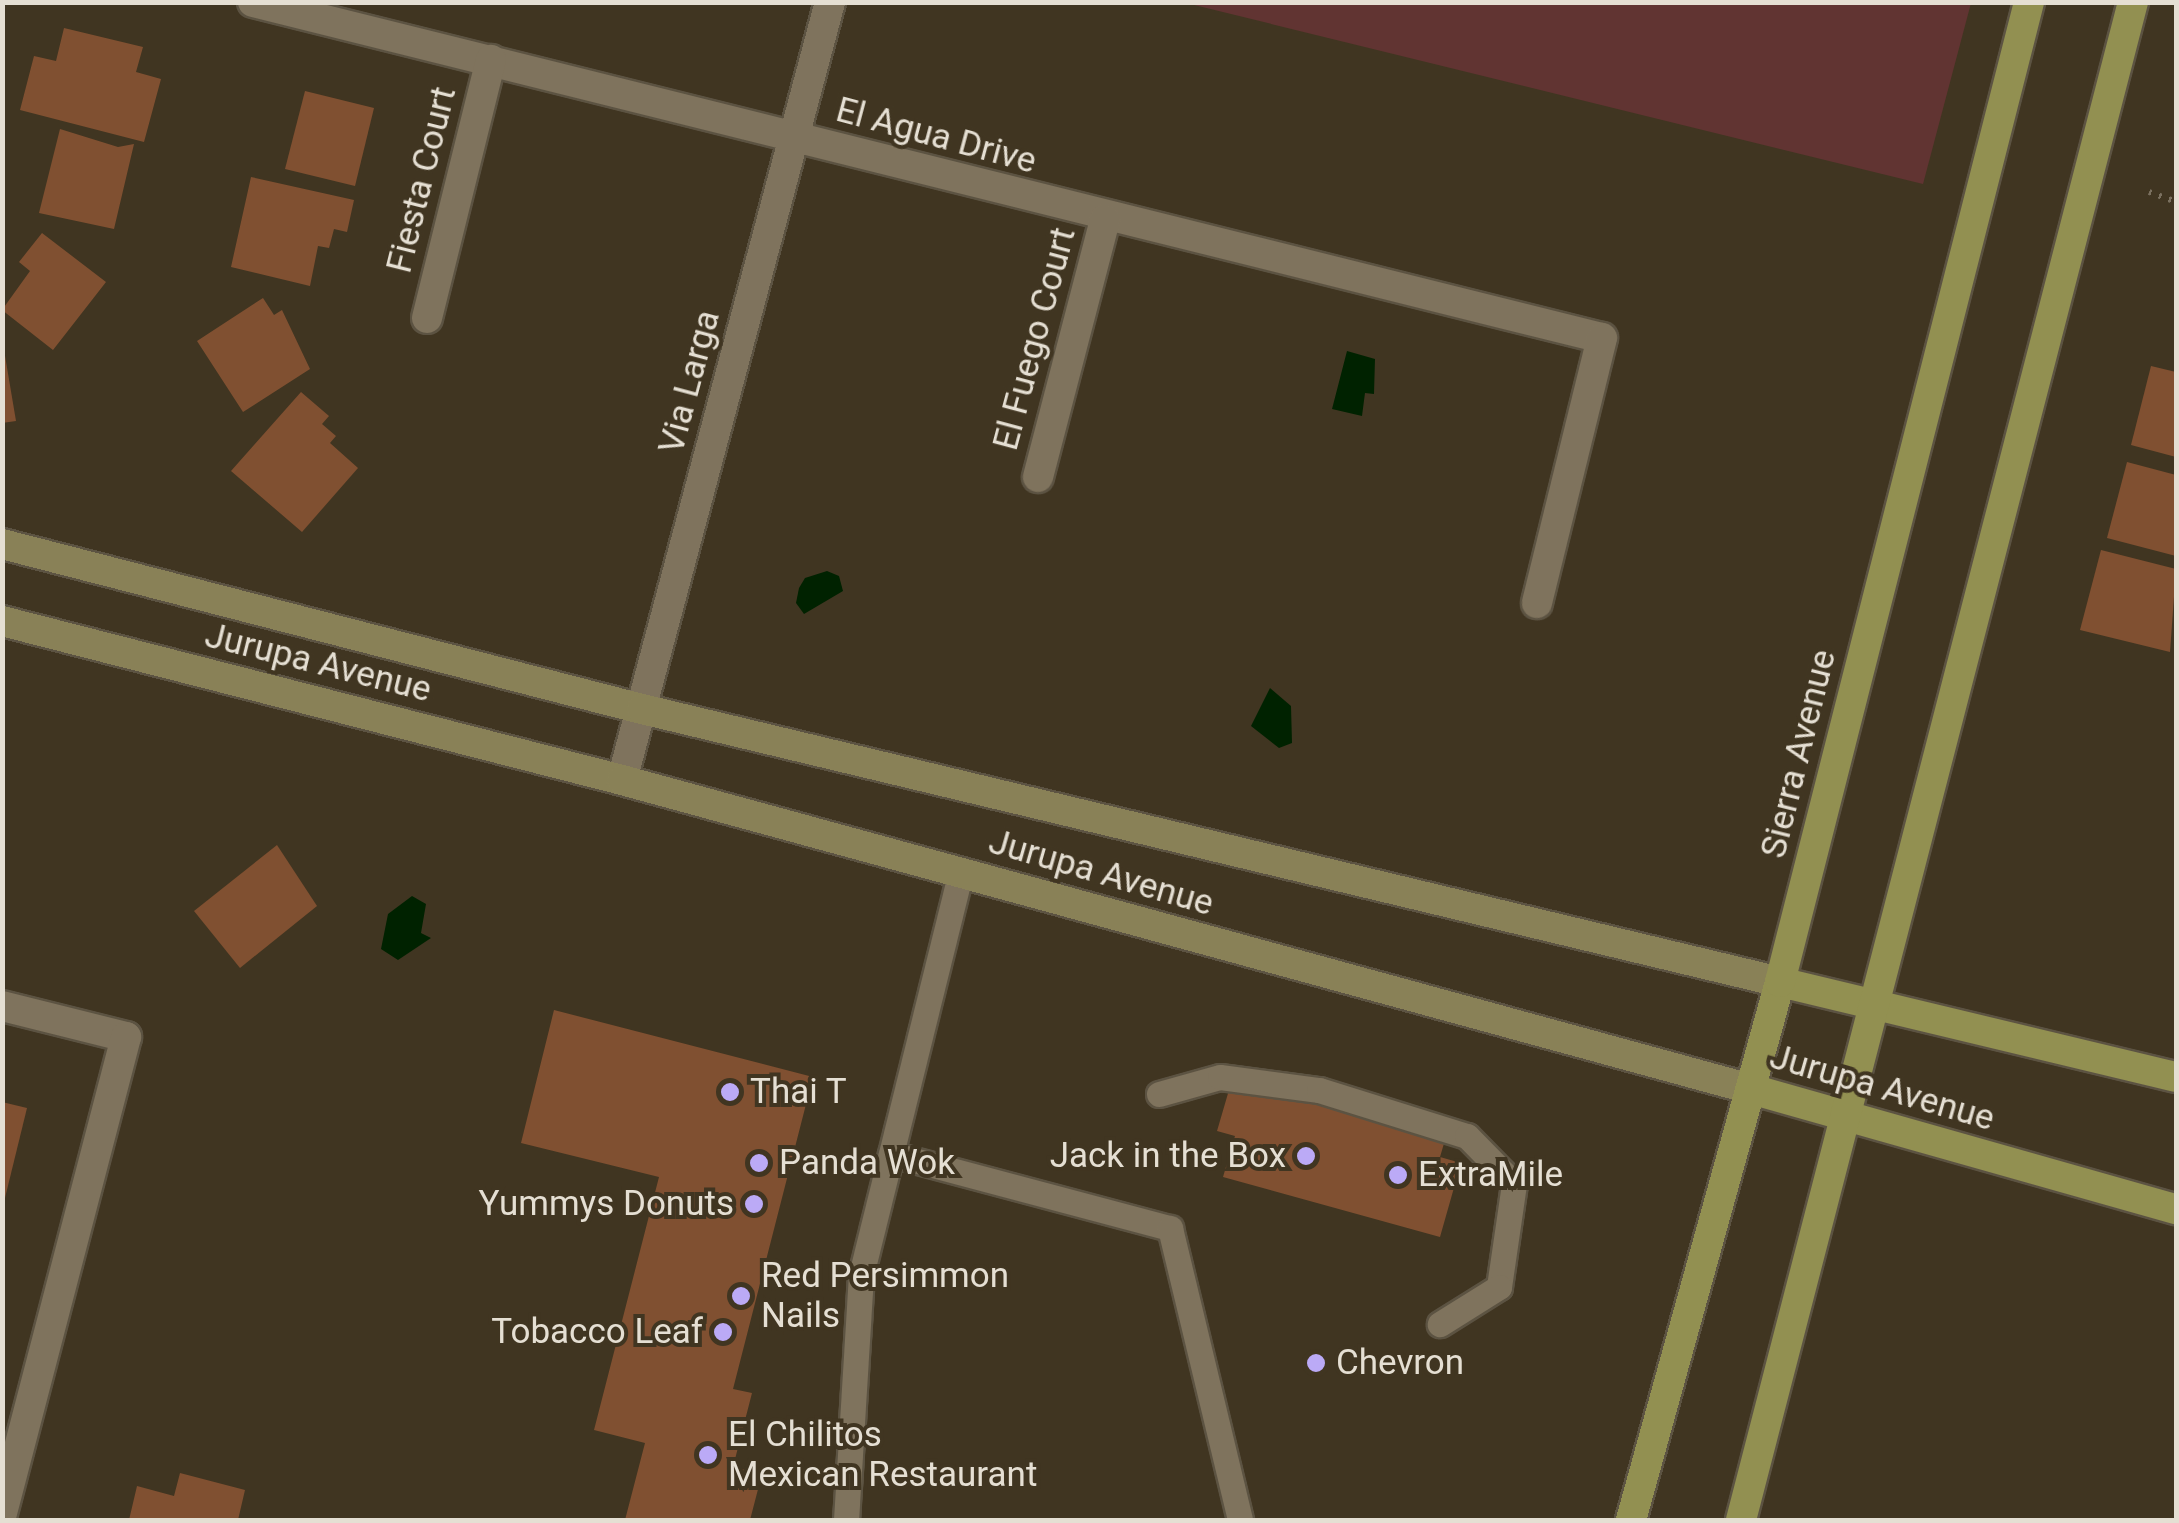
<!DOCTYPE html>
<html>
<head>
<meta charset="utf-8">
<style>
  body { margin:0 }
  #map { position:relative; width:2179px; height:1523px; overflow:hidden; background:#403521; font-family:Roboto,sans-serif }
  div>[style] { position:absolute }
  .green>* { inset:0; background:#613432 }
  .water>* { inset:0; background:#020 }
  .building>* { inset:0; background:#805031 }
  .path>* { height:6px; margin-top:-3px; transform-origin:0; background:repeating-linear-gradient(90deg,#7a705f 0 2.5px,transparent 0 10.5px) }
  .roads { filter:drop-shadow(2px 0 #5c5342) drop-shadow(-2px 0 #5c5342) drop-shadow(0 2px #5c5342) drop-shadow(0 -2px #5c5342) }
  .lane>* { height:25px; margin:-12.5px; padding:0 12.5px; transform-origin:12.5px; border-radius:12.5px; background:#7f735d }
  .street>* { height:30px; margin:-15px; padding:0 15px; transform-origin:15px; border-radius:15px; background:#7f735d }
  .secondary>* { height:30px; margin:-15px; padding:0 15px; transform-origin:15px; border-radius:15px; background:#898157 }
  .primary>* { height:30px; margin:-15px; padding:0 15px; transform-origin:15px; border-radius:15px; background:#929051 }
  .dots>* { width:28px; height:28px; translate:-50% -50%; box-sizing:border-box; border:5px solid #403521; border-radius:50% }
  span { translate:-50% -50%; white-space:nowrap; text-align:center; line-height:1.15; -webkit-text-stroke:8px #403521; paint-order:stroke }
  .street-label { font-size:35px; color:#e5dfd3 }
  .poi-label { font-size:35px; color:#e5dfd3 }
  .left { translate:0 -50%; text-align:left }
  .right { translate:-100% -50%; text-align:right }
  .frame { position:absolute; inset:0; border:5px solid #e5dfd3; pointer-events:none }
</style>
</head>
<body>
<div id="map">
  <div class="green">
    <i style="clip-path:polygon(1186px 3px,1971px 3px,1923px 184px)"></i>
  </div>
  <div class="water">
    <i style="clip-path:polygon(1347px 351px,1375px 359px,1374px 394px,1365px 393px,1362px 416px,1332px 409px)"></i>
    <i style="clip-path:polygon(827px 571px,839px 576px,843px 591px,804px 614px,796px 603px,799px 588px,805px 578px)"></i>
    <i style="clip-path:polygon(1270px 688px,1291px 706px,1292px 743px,1279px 748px,1251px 726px)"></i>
    <i style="clip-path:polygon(412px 896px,426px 904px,421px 933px,431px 938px,398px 960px,381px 949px,388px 914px)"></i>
  </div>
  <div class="building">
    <i style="clip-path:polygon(64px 28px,143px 47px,136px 72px,161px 79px,144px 142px,20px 110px,34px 56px,56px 61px)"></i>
    <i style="clip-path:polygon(305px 91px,374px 108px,355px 186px,285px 169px)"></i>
    <i style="clip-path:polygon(60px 129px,118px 147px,134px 144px,114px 229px,39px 213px)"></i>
    <i style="clip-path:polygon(251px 177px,354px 200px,347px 232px,334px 229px,329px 248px,318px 246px,310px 286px,231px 267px)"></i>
    <i style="clip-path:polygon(42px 233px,106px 282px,53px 350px,2px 310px,30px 271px,19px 262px)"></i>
    <i style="clip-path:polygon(263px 298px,274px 315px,282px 310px,310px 369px,243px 412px,197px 341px)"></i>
    <i style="clip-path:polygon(2px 338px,16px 421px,2px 423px)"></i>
    <i style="clip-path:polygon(2151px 366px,2176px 372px,2176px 457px,2131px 445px)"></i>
    <i style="clip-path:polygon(301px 392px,329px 416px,322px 424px,336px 436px,330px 443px,358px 468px,302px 532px,231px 471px)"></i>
    <i style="clip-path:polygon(2127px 462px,2176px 475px,2176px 556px,2107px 538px)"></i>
    <i style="clip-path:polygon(2101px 550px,2176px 569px,2170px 652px,2080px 630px)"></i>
    <i style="clip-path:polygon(277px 845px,317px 906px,240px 968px,194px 911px)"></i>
    <i style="clip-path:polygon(554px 1010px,813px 1077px,733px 1389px,752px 1393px,733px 1467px,762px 1474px,750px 1520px,625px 1520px,645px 1443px,594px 1430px,659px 1177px,521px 1143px)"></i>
    <i style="clip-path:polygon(1251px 1086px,1445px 1140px,1440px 1157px,1461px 1163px,1440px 1237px,1223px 1177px,1235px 1136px,1217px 1131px,1229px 1090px,1248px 1095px)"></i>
    <i style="clip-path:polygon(2px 1102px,27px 1108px,4px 1202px,2px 1202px)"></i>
    <i style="clip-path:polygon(180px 1473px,245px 1490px,238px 1520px,129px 1520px,137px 1486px,174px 1496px)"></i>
  </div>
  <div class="path">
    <i style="left:2149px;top:192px;width:29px;rotate:20deg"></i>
  </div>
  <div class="roads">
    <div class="lane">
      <i style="left:1159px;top:1094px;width:63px;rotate:-15.6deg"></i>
      <i style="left:1220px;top:1077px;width:100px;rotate:7.5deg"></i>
      <i style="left:1319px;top:1090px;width:155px;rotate:17.3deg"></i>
      <i style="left:1467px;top:1136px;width:67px;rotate:45.6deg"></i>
      <i style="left:1514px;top:1184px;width:104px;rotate:98.3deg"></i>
      <i style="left:1499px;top:1287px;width:70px;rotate:147.9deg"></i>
      <i style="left:891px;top:1154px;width:289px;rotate:14.9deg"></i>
      <i style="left:1170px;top:1228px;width:300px;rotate:76.5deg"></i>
      <i style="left:846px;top:1520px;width:245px;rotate:-86.5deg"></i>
      <i style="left:861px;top:1275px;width:415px;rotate:-76.1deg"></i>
    </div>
    <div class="street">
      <i style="left:253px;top:2px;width:1390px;rotate:13.99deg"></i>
      <i style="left:1602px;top:338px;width:273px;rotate:103.8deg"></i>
      <i style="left:427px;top:318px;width:266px;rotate:-76.1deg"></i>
      <i style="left:1038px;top:477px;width:266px;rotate:-75.4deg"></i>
      <i style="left:622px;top:780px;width:805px;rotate:-75.03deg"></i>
      <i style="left:2px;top:1006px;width:128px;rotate:14deg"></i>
      <i style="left:126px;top:1037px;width:493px;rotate:104.6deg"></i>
    </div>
    <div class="secondary">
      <i style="left:2px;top:544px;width:661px;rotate:14.46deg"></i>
      <i style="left:642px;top:709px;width:1170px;rotate:13.49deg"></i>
      <i style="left:2px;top:621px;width:640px;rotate:14.38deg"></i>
      <i style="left:622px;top:780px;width:1171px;rotate:15.31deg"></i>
    </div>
    <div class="primary">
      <i style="left:1780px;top:982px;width:407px;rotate:13.5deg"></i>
      <i style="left:1751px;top:1089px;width:442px;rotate:15.8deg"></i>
      <i style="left:1631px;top:1520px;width:558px;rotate:-74.52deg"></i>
      <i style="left:1780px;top:982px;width:1011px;rotate:-75.74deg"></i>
      <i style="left:1741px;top:1520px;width:1568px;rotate:-75.52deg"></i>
    </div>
  </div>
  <div class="dots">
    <i style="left:730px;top:1092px;background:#bbaaf6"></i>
    <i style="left:1306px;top:1156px;background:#bbaaf6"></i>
    <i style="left:759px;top:1163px;background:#bbaaf6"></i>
    <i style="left:1398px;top:1175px;background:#bbaaf6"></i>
    <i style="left:754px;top:1204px;background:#bbaaf6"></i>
    <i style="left:741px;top:1296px;background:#bbaaf6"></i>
    <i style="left:723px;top:1332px;background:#bbaaf6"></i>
    <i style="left:1316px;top:1363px;background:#bbaaf6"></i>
    <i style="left:708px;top:1455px;background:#bbaaf6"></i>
  </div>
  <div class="street-label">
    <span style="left:936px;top:136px;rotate:15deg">El Agua Drive</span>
    <span style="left:422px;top:180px;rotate:-76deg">Fiesta Court</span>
    <span style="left:1035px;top:339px;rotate:-75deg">El Fuego Court</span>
    <span style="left:690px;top:382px;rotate:-75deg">Via Larga</span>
    <span style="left:318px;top:663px;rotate:14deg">Jurupa Avenue</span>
    <span style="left:1799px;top:754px;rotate:-76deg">Sierra Avenue</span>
    <span style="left:1101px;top:873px;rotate:16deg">Jurupa Avenue</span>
    <span style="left:1882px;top:1088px;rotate:16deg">Jurupa Avenue</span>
  </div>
  <div class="poi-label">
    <span class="left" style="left:750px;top:1092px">Thai T</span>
    <span class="right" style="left:1286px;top:1156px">Jack in the Box</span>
    <span class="left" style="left:779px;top:1163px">Panda Wok</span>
    <span class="left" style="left:1418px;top:1175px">ExtraMile</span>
    <span class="right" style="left:734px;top:1204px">Yummys Donuts</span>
    <span class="left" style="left:761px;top:1296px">Red Persimmon<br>Nails</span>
    <span class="right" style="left:703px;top:1332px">Tobacco Leaf</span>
    <span class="left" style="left:1336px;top:1363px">Chevron</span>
    <span class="left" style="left:728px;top:1455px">El Chilitos<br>Mexican Restaurant</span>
  </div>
  <div class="frame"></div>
</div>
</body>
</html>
